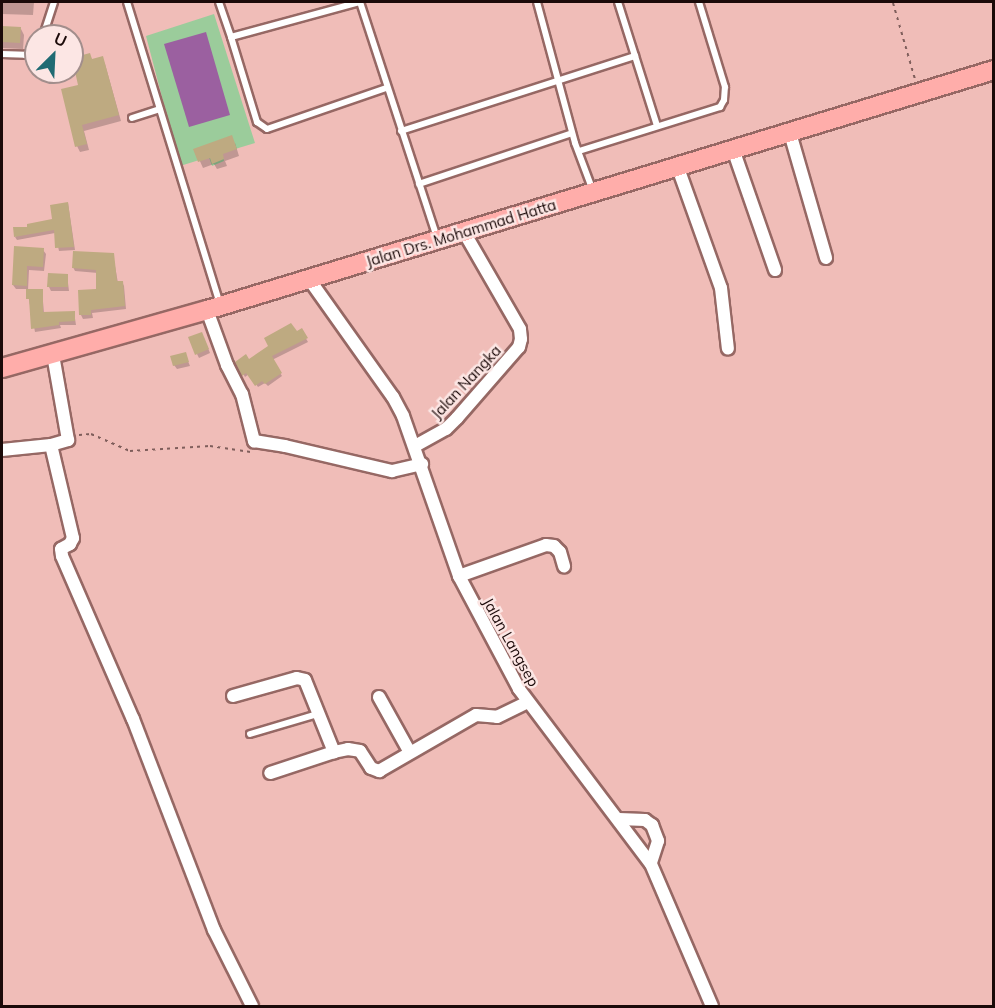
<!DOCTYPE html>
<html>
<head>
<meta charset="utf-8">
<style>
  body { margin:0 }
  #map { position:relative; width:995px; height:1008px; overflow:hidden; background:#f0bdb8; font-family:Mulish,sans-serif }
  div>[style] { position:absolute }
  .green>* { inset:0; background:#9bcc9b }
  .water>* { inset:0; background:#9b60a0 }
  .shadow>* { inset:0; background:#0003 }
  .building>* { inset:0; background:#beaa81 }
  .path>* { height:2px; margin-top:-1px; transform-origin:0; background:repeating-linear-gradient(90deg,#7f5e5b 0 3px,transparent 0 7.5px) }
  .roads { filter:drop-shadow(2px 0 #966864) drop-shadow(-2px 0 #966864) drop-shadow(0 2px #966864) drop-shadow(0 -2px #966864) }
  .service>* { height:6px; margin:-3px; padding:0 3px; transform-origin:3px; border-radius:3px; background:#fff }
  .minor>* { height:12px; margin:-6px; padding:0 6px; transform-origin:6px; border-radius:6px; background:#fff }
  .primary>* { height:18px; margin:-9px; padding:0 9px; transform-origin:9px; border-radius:9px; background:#ffadaa }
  span { translate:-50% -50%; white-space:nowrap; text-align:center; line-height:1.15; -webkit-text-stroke:5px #fce6e4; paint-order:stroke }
  .street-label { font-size:15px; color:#1b0a09 }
  .frame { position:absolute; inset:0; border:3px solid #1b0a09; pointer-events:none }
  .north { position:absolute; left:24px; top:24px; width:60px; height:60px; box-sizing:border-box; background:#fce6e4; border:2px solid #a28e8c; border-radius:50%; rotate:24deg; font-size:16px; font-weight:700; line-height:24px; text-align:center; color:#1b0a09 }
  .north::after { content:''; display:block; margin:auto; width:21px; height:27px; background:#206b73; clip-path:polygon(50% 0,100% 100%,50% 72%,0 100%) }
</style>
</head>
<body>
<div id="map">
  <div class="green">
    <i style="clip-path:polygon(214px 14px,255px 143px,222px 153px,224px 161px,212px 166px,209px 157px,180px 166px,146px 36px)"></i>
  </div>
  <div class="water">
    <i style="clip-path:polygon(206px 32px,230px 115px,189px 127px,164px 44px)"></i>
  </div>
  <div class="shadow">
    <i style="clip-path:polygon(2px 2px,34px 2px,33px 15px,2px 14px)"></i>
    <i style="clip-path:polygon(2px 28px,21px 29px,24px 35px,23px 49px,2px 48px)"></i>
    <i style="clip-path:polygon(89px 55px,93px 61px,102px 58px,105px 64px,121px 121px,84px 131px,89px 150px,80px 152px,77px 146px,80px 86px,72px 60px)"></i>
    <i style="clip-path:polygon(235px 143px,239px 156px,225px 161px,227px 166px,217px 169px,214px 164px,203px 168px,195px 150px)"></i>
    <i style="clip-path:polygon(68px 203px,75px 250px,59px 251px,55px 233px,17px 240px,15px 237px,29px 228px,54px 221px)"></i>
    <i style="clip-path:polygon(16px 248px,43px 250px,46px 254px,44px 271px,29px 270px,28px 290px,42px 290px,44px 313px,74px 312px,76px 325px,60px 325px,61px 328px,35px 332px,27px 289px,16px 289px,13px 285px)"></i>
    <i style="clip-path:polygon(113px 255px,118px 283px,122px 282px,124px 286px,126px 309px,92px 313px,93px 318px,83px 319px,81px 315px,98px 291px,98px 273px,75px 271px,73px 267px)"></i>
    <i style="clip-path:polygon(67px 275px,69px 291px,51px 291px,49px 287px)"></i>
    <i style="clip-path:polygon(301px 330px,308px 342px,272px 360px,282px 376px,268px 386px,265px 383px,258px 387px,249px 374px,245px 377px,237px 362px,249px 361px)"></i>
    <i style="clip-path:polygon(204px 338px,210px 353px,199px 358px,197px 354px)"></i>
    <i style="clip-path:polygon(185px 354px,190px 366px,177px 369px,174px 365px)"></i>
  </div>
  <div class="building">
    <i style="clip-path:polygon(2px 26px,21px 27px,20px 43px,2px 42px)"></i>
    <i style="clip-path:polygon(90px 53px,92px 59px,103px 56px,119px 115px,82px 125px,87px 144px,75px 147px,61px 89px,78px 85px,72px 58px)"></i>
    <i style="clip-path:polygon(232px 135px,237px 149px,223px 154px,224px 159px,212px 164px,210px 158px,198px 162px,193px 149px)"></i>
    <i style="clip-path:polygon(68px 202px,74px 247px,55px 248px,54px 230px,14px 237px,13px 227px,27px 227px,27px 224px,52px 219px,50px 205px)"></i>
    <i style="clip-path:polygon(14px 246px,44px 248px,43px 267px,27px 266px,27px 286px,12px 285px)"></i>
    <i style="clip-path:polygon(73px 251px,114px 253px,117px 281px,123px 281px,125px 306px,91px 310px,91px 315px,79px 315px,78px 290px,96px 289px,96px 270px,72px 268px)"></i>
    <i style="clip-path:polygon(48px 273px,68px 274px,68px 287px,47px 287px)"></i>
    <i style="clip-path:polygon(26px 289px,43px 289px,43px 312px,75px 311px,75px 321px,59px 322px,59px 325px,31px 329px,29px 299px,26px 299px)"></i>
    <i style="clip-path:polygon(291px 323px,297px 331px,302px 328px,308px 338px,272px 356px,282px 373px,265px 384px,262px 381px,255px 386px,246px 373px,242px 376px,235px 362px,246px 354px,249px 359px,268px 346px,264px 338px)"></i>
    <i style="clip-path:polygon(202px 332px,209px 349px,195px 355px,188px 337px)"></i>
    <i style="clip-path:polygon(186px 352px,189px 362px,173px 366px,170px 356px)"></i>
  </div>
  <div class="path">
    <i style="left:893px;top:3px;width:79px;rotate:73.9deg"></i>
    <i style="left:79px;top:435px;width:12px;rotate:-5deg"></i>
    <i style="left:91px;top:434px;width:43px;rotate:23.6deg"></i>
    <i style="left:130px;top:451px;width:80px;rotate:-3.6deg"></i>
    <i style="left:210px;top:446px;width:41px;rotate:8.3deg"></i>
  </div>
  <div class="roads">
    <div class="service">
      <i style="left:127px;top:2px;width:317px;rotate:72.9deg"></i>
      <i style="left:219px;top:2px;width:37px;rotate:71deg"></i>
      <i style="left:231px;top:37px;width:134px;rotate:-15.2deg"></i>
      <i style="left:360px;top:2px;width:247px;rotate:71.9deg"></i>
      <i style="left:537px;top:2px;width:146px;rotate:74.9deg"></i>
      <i style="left:575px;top:143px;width:51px;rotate:69.4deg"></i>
      <i style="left:618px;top:2px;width:130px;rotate:72.5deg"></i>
      <i style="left:43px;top:36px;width:36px;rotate:-72deg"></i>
      <i style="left:231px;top:37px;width:89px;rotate:73deg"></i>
      <i style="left:257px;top:122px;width:12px;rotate:35deg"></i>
      <i style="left:267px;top:129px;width:126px;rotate:-19deg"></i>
      <i style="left:2px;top:54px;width:23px;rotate:2deg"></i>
      <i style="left:25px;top:55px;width:12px;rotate:-20deg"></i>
      <i style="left:132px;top:118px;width:29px;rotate:-18deg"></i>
      <i style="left:401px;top:131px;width:246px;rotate:-17.8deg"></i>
      <i style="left:579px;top:151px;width:148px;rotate:-17.3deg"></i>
      <i style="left:720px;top:107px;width:8px;rotate:-60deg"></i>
      <i style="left:724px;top:100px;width:13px;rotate:-86deg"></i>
      <i style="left:725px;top:87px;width:89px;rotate:-107deg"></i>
      <i style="left:419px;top:184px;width:161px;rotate:-18.4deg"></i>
      <i style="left:250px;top:734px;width:70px;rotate:-16.6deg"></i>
    </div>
    <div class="minor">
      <i style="left:790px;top:133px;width:130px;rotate:73.9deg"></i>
      <i style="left:734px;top:152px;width:125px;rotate:70.8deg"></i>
      <i style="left:678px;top:168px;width:127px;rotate:70.3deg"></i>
      <i style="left:721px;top:288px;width:61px;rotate:83.5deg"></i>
      <i style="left:309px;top:279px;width:145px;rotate:54.6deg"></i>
      <i style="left:393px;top:397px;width:21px;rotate:62deg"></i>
      <i style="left:403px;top:416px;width:170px;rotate:70.7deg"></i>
      <i style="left:459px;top:576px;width:128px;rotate:62deg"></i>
      <i style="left:519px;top:689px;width:219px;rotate:53deg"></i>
      <i style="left:651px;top:864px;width:155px;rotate:66.8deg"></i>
      <i style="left:207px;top:310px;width:59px;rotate:70deg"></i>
      <i style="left:227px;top:365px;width:33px;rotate:63deg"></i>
      <i style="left:242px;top:394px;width:49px;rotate:75.7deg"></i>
      <i style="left:254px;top:441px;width:31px;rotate:9deg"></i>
      <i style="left:285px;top:446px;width:110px;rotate:13.2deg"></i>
      <i style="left:392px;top:471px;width:31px;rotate:-13deg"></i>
      <i style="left:51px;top:445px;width:96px;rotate:76.7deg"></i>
      <i style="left:73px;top:538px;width:7px;rotate:117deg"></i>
      <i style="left:70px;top:544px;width:10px;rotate:151deg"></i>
      <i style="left:61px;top:549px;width:7px;rotate:82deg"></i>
      <i style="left:62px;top:556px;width:178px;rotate:66.5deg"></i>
      <i style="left:133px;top:719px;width:226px;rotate:69deg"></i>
      <i style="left:214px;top:930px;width:85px;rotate:63.4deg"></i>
      <i style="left:415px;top:446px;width:35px;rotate:-29deg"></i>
      <i style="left:446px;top:429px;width:16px;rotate:-45deg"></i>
      <i style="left:457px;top:418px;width:94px;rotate:-48.9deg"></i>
      <i style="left:519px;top:347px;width:8px;rotate:-76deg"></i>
      <i style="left:521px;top:339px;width:10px;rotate:-96deg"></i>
      <i style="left:520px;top:329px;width:112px;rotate:-120deg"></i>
      <i style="left:2px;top:450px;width:49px;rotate:-5.8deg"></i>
      <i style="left:51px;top:445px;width:18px;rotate:-16deg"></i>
      <i style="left:68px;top:440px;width:86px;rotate:-100deg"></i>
      <i style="left:459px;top:576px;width:92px;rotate:-19.6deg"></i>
      <i style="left:546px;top:545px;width:8px;rotate:7deg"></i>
      <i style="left:554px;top:546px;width:8px;rotate:45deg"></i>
      <i style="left:560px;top:552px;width:15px;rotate:74deg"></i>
      <i style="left:233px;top:696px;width:66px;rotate:-15.7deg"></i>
      <i style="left:297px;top:678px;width:8px;rotate:14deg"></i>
      <i style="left:305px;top:680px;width:78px;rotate:68.1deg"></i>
      <i style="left:334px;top:752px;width:67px;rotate:161.8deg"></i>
      <i style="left:379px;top:697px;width:62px;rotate:60.9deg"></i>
      <i style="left:334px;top:752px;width:14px;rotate:-12deg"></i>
      <i style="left:348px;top:749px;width:12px;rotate:9deg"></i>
      <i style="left:360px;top:751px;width:20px;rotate:57deg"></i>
      <i style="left:371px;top:768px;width:9px;rotate:21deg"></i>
      <i style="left:379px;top:771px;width:112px;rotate:-30deg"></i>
      <i style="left:476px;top:715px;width:21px;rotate:5deg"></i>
      <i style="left:497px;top:717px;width:34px;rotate:-26deg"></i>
      <i style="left:619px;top:819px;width:26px;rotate:2deg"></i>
      <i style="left:645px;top:820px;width:9px;rotate:36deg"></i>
      <i style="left:652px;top:825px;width:17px;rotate:69deg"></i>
      <i style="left:658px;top:841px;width:23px;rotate:108deg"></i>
    </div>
    <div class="primary">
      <i style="left:2px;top:368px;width:213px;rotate:-15.8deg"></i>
      <i style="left:207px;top:310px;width:823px;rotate:-16.96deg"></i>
    </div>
  </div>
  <div class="street-label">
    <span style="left:461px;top:233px;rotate:-17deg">Jalan Drs. Mohammad Hatta</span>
    <span style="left:466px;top:382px;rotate:-47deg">Jalan Nangka</span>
    <span style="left:511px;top:642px;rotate:61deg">Jalan Langsep</span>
  </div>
  <div class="frame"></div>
  <div class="north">U</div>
</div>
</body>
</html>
